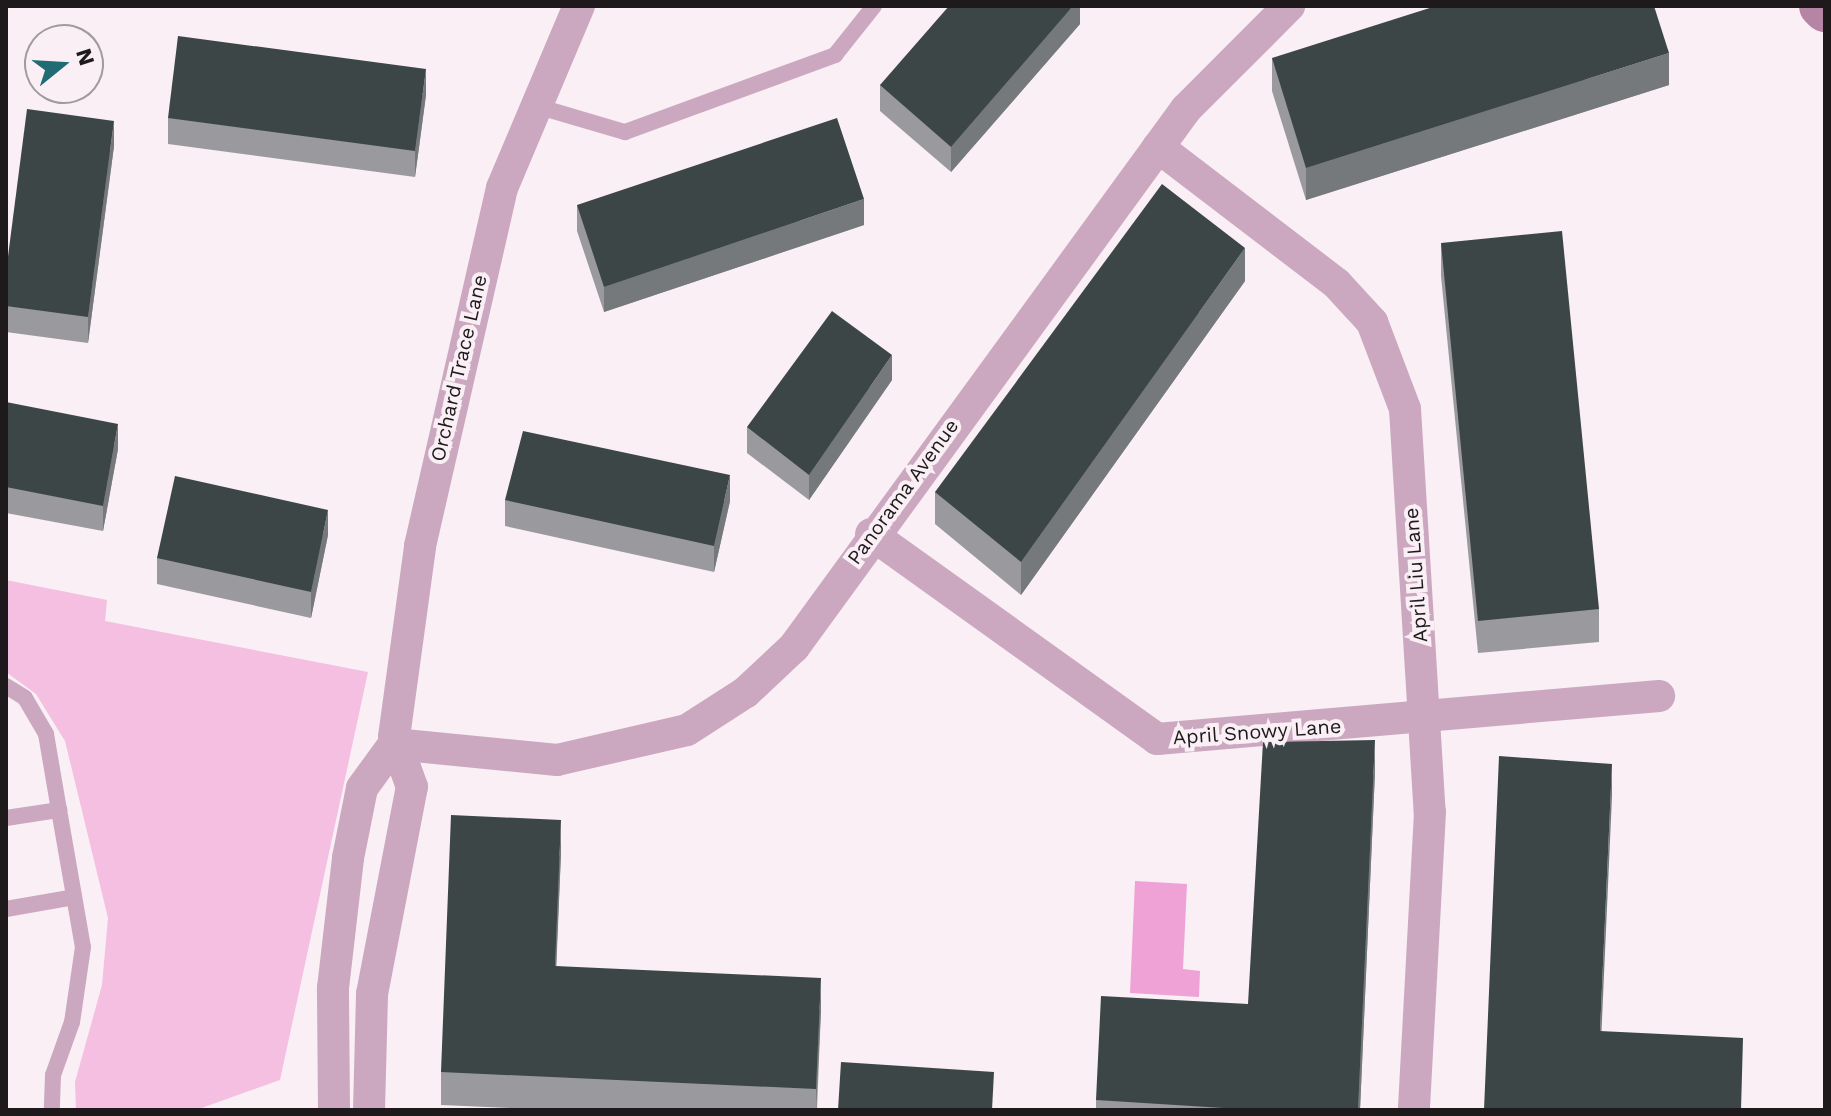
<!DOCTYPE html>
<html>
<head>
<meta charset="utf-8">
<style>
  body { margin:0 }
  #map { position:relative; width:1831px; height:1116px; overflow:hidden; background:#f9eff5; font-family:"Work Sans",sans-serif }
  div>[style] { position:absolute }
  .green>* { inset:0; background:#f5bfe2 }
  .water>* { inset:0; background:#efa2d5 }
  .lane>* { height:16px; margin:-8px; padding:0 8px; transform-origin:8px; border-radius:8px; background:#cba8bf }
  .street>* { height:32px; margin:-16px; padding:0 16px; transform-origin:16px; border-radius:16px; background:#cba8bf }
  .secondary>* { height:44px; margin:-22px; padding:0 22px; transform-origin:22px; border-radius:22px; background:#b684a5 }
  .wall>* { inset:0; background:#9a9a9e }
  .shaded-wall>* { inset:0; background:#75797b }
  .building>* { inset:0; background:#3c4647 }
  span { translate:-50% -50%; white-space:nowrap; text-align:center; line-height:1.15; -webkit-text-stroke:8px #f9eff5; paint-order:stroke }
  .street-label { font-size:20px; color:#1e1a1c }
  .frame { position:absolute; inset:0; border:8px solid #1e1a1c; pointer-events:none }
  .north { position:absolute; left:24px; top:24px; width:80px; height:80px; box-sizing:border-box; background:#f9eff5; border:2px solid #a19a9e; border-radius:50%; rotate:72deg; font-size:22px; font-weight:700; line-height:32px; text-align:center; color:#1e1a1c }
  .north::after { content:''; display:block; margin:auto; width:28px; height:36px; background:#216b75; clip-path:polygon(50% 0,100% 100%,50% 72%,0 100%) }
</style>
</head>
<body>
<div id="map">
  <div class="green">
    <i style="clip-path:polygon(6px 580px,107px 600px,105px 621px,368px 672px,280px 1080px,196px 1110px,76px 1110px,75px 1082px,102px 985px,108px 918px,65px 741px,36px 694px,6px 672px)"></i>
  </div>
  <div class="water">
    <i style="clip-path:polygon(1135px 881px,1187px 884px,1183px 969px,1200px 971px,1199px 997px,1130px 993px)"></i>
  </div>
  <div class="lane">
    <i style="left:533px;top:105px;width:96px;rotate:16.4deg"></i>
    <i style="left:625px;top:132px;width:224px;rotate:-20.1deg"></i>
    <i style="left:835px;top:55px;width:63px;rotate:-51.5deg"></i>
    <i style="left:6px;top:686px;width:22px;rotate:32deg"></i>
    <i style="left:25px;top:698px;width:42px;rotate:59.7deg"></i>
    <i style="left:46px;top:734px;width:77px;rotate:80.3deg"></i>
    <i style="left:6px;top:818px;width:54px;rotate:-8.6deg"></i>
    <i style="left:59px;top:810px;width:139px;rotate:80.1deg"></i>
    <i style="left:83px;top:947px;width:76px;rotate:98.3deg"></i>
    <i style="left:72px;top:1022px;width:56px;rotate:109.7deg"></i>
    <i style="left:53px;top:1075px;width:35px;rotate:92deg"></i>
    <i style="left:6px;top:909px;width:69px;rotate:-10deg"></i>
  </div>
  <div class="street">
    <i style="left:1158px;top:147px;width:225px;rotate:37.4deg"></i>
    <i style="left:1337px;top:284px;width:52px;rotate:47.4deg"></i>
    <i style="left:1372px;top:322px;width:93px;rotate:69.2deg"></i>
    <i style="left:1405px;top:409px;width:404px;rotate:86.5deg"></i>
    <i style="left:1430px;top:812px;width:298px;rotate:93.1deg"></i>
    <i style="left:871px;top:534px;width:352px;rotate:35.6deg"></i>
    <i style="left:1157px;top:739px;width:504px;rotate:-4.9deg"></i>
    <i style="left:394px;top:744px;width:164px;rotate:5.6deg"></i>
    <i style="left:557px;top:760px;width:133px;rotate:-13deg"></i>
    <i style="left:687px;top:730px;width:70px;rotate:-32.8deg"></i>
    <i style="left:746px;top:692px;width:66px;rotate:-43.2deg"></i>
    <i style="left:794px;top:647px;width:666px;rotate:-53.92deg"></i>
    <i style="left:1186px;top:109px;width:146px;rotate:-45deg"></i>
    <i style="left:334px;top:1110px;width:122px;rotate:-90.5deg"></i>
    <i style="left:333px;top:988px;width:131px;rotate:-83.4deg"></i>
    <i style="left:348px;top:858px;width:71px;rotate:-78.7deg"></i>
    <i style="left:362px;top:788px;width:54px;rotate:-54deg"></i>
    <i style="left:369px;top:1110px;width:116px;rotate:-88.5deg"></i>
    <i style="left:372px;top:994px;width:211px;rotate:-79.1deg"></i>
    <i style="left:412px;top:787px;width:53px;rotate:-109.8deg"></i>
    <i style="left:394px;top:737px;width:193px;rotate:-82.2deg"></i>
    <i style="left:420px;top:546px;width:367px;rotate:-77.1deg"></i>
    <i style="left:502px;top:188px;width:198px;rotate:-67.1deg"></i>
  </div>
  <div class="secondary">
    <i style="left:1821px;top:6px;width:6px;rotate:45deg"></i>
  </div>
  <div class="wall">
    <i style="clip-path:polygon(1080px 6px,1080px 24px,951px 172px,880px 111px,880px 85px)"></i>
    <i style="clip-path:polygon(1272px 58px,1669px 85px,1306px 200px,1272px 91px)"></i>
    <i style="clip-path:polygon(426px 95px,415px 177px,168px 144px,168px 118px)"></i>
    <i style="clip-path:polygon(114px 146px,88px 343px,6px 332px,6px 272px)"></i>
    <i style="clip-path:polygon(577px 205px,864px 225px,604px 312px,577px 231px)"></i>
    <i style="clip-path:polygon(1441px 243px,1599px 609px,1599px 642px,1478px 653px,1441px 276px)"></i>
    <i style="clip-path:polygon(1245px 281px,1021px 595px,935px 524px,935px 492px)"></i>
    <i style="clip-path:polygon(892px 380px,809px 500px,747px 453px,747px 427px)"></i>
    <i style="clip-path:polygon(6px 402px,118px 449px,103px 531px,6px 513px)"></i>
    <i style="clip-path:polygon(505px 500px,730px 501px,714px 572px,505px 526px)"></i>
    <i style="clip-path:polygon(328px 535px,311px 618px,157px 584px,157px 558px)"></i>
    <i style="clip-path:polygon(1375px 772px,1360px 1110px,1096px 1110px,1096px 1100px,1248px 1004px)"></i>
    <i style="clip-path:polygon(561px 853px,556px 966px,821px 1010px,817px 1110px,557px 1110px,441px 1105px,441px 1072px)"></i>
  </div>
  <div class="shaded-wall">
    <i style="clip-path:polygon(1073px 6px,1080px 6px,1080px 24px,951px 172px,951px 147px)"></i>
    <i style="clip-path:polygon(1669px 53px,1669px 85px,1306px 200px,1306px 168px)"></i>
    <i style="clip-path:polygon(426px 69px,426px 95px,415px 177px,415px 151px)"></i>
    <i style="clip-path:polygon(114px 121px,114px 146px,88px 343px,88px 317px)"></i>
    <i style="clip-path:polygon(864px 199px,864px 225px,604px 312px,604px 287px)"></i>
    <i style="clip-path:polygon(1245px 248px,1245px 281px,1021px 595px,1021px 562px)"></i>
    <i style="clip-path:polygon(892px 355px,892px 380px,809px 500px,809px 475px)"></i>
    <i style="clip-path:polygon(118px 424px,118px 449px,103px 531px,103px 506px)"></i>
    <i style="clip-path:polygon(730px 475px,730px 501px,714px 572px,714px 546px)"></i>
    <i style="clip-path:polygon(328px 510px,328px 535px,311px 618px,311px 592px)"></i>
    <i style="clip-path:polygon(1375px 740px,1375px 772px,1360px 1110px,1358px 1110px)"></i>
    <i style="clip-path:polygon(1612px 764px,1612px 796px,1600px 1064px,1600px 1031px)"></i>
    <i style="clip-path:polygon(561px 820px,561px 853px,555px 998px,555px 966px)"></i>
    <i style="clip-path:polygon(821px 978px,821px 1010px,816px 1110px,816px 1089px)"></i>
  </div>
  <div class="building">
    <i style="clip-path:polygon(949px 6px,1073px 6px,951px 147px,880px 85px)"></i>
    <i style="clip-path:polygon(1436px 6px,1654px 6px,1669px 53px,1306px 168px,1272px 58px)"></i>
    <i style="clip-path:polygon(178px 36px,426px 69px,415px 151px,168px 118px)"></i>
    <i style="clip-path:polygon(27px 109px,114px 121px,88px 317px,6px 306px,6px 272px)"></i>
    <i style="clip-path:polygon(837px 118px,864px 199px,604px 287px,577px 205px)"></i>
    <i style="clip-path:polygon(1162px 184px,1245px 248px,1021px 562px,935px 492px)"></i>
    <i style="clip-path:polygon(1562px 231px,1599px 609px,1478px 621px,1441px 243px)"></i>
    <i style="clip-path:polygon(832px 311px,892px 355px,809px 475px,747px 427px)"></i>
    <i style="clip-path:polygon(6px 402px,118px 424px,103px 506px,6px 487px)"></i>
    <i style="clip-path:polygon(523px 431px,730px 475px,714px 546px,505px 500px)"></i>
    <i style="clip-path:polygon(175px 476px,328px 510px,311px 592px,157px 558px)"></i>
    <i style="clip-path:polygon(1375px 740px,1358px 1110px,1255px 1110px,1096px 1100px,1101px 996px,1248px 1004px,1263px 742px)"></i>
    <i style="clip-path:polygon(1499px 756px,1612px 764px,1600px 1031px,1743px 1038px,1741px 1110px,1484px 1110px)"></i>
    <i style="clip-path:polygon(451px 815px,561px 820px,555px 966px,821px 978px,816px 1089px,441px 1072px)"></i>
    <i style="clip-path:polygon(841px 1062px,994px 1072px,992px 1110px,838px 1110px)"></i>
  </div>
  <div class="street-label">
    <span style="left:459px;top:368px;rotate:-77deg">Orchard Trace Lane</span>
    <span style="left:903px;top:492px;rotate:-54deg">Panorama Avenue</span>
    <span style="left:1416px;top:575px;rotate:-94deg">April Liu Lane</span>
    <span style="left:1257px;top:732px;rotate:-4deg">April Snowy Lane</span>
  </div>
  <div class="frame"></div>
  <div class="north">N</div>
</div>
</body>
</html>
